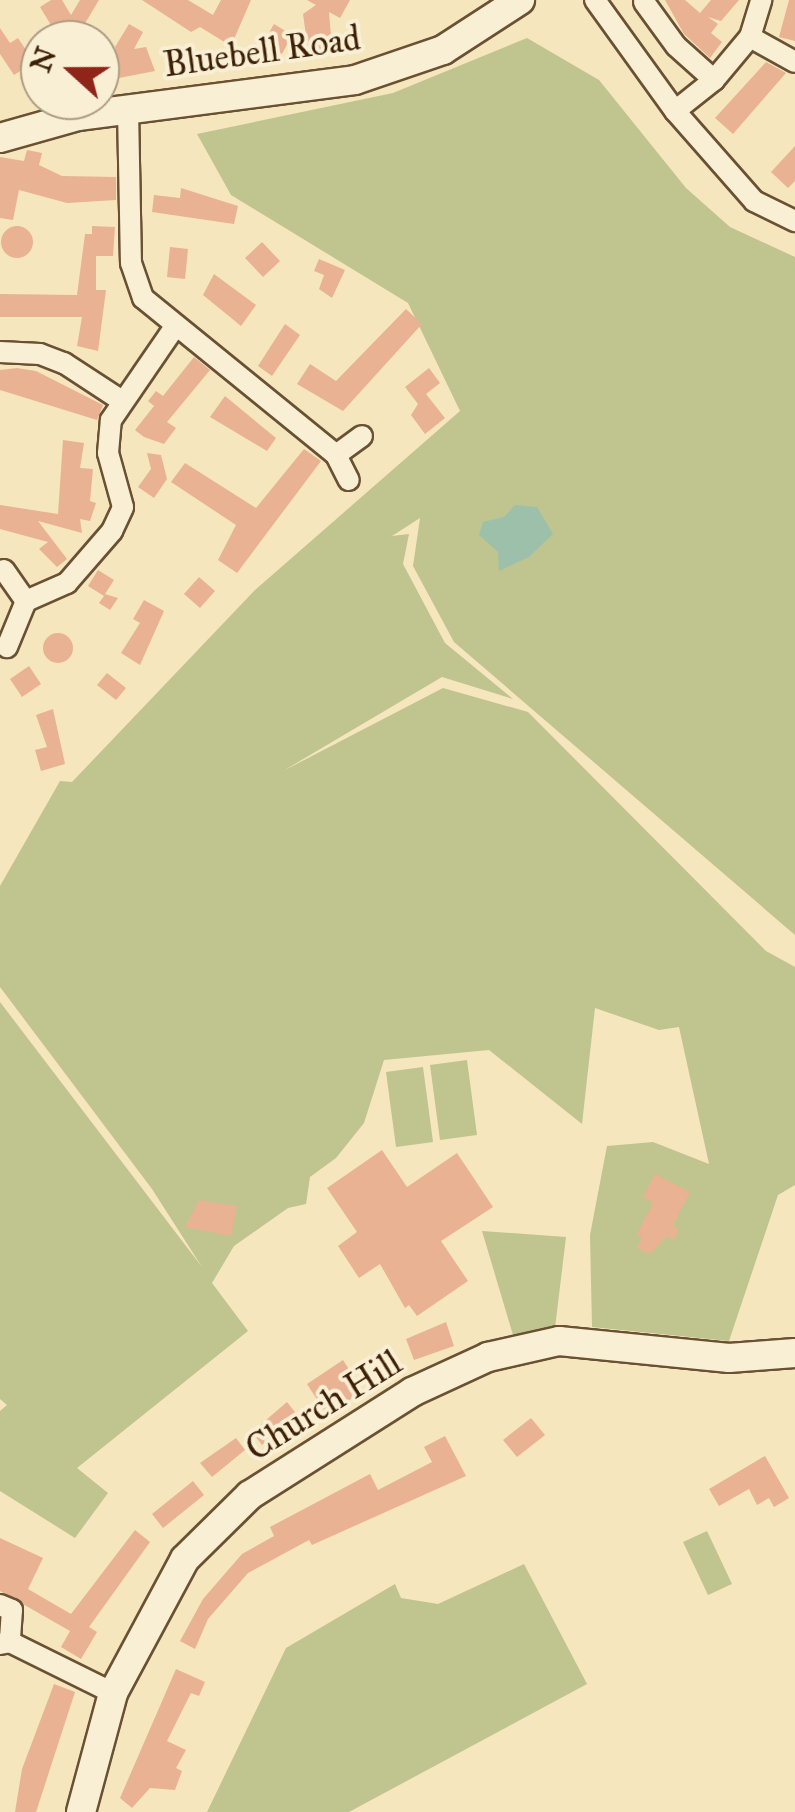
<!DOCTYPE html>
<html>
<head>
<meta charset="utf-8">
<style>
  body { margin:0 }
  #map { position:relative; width:795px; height:1812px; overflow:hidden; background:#f5e6be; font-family:"IM FELL Great Primer",serif }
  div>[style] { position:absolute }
  .green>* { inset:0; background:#c0c48f }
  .water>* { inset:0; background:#9dc0ab }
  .building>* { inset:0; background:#e9b292 }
  .round { border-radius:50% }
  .roads { filter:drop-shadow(2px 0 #6a5132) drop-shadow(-2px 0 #6a5132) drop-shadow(0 2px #6a5132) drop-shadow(0 -2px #6a5132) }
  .street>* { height:20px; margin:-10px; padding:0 10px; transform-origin:10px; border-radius:10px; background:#f8efd5 }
  .secondary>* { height:28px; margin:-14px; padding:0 14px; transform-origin:14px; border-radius:14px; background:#f8efd5 }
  span { translate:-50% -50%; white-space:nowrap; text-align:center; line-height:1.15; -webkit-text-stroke:8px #f8efd5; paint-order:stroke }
  .street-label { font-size:35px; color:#3c1f04 }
  .north { position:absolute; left:20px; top:20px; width:100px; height:100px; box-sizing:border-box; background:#f8efd5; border:2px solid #ad9c81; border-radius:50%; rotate:291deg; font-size:28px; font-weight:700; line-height:40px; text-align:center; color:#3c1f04 }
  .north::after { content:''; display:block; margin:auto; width:35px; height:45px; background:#8f2418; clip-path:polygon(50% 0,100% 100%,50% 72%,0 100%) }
</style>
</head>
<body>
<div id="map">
  <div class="green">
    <i style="clip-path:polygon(527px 38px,599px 80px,686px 188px,730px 227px,795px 257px,795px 935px,454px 642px,413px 566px,420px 518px,392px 536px,409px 534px,403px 564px,445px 643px,513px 699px,442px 677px,283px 771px,443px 688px,528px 712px,766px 951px,795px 967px,795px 1185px,778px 1195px,729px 1341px,592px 1327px,590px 1235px,607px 1146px,653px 1142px,709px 1164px,679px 1027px,659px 1030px,595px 1008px,582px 1124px,489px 1050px,384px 1060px,364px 1123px,336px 1158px,310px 1177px,306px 1204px,288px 1208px,234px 1246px,212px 1283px,248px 1331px,77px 1468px,108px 1493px,75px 1538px,0 1491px,0 1411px,7px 1405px,0 1399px,0 1002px,202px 1267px,152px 1189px,0 987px,0 886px,60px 781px,72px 782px,255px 590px,460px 411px,408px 303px,231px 195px,197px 134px,393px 93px)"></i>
    <i style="clip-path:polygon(467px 1060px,477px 1135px,440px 1140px,430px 1065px)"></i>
    <i style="clip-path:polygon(423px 1067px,433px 1142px,396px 1147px,386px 1072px)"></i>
    <i style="clip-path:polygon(482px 1231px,566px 1237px,555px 1328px,513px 1335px)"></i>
    <i style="clip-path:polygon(707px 1531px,732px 1584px,708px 1595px,683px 1542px)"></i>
    <i style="clip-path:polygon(524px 1564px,587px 1684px,349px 1812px,207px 1812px,286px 1648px,395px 1584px,401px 1598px,438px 1604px)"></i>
  </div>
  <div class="water">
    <i style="clip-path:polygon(515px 505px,537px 507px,553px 534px,529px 557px,499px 571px,498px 552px,479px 535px,483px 522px,504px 517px)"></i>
  </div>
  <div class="building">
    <i style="clip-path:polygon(51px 0,62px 0,71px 15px,80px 0,99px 0,75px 40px,60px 40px,40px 7px)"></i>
    <i style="clip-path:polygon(142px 0,188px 0,213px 15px,221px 0,251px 0,231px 46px,200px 27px,191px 32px)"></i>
    <i style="clip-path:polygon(307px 0,350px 0,340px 18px,329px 12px,332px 50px,327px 54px,309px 58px,303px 14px,316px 5px)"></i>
    <i style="clip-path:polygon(665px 0,685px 0,700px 13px,711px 0,739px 0,721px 21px,708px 17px,718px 24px,711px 33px,722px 42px,710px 58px,684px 34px)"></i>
    <i style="clip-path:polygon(789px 0,795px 0,795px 41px,779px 37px)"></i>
    <i style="clip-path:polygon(129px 24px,143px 32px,134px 49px,146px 47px,155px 71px,119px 78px,115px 47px)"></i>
    <i style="clip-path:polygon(274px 24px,292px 35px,282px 54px,263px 43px)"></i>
    <i style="clip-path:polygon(0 28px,10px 43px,18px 38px,34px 62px,14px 75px,0 54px)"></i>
    <i style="clip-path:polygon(766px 62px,786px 73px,733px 134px,715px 118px)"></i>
    <i style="clip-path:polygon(795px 146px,795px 181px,788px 188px,771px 172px)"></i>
    <i style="clip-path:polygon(27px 150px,42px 153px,39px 165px,62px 176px,116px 177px,116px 200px,67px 203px,19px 190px,13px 220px,0 218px,0 157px,24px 161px)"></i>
    <i style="clip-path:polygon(181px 188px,238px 206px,234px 224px,152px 212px,154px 195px,180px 198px)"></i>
    <i class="round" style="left:1px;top:226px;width:32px;height:32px"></i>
    <i style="clip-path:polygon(92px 226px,115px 227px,113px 256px,96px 256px,96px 290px,106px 290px,98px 351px,77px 346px,82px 317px,0 317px,0 294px,77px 295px,85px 234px,92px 234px)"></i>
    <i style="clip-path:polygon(262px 242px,280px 261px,263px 277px,245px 258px)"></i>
    <i style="clip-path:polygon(170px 247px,188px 249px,185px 279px,167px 277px)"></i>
    <i style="clip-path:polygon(319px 259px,345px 270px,332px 298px,319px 289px,324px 275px,314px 271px)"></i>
    <i style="clip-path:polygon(214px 274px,256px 305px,241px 326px,203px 295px)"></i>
    <i style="clip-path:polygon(406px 309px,422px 324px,343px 411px,297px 384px,310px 364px,336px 381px)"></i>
    <i style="clip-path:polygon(285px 324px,300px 335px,272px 376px,258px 366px)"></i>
    <i style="clip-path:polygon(194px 357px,210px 370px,167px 422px,176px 428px,164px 444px,144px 437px,135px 430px,154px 406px,148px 401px,156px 391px,163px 396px)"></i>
    <i style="clip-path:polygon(17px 368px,36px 371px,103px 405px,97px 420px,0 390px,0 370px)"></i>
    <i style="clip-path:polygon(429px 368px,440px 383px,426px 394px,445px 418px,425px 434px,411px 415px,418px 404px,405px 387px)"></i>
    <i style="clip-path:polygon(225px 396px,276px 438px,267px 451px,210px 417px)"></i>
    <i style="clip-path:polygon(63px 440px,84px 443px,80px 468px,93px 469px,90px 501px,96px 503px,90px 521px,80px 519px,82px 533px,38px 521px,67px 559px,57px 567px,39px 549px,48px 542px,0 529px,0 505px,58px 514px)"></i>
    <i style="clip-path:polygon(304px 449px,321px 461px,237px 573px,218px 560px,236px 525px,171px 482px,185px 463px,256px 508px)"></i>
    <i style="clip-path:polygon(147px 453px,161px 455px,167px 479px,154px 498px,138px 487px,151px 469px)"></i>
    <i style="clip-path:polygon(98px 570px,114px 580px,105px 594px,118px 598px,110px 610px,99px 603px,104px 596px,88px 586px)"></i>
    <i style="clip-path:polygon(199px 577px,215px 591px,200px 608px,184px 594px)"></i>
    <i style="clip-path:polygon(144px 600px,164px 611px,140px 665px,121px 653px,140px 623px,133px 619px)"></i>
    <i class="round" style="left:43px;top:633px;width:30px;height:30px"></i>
    <i style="clip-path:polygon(29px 666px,41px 684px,22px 697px,10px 679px)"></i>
    <i style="clip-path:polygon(107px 673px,126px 688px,116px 700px,97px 685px)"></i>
    <i style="clip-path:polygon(53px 709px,65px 764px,41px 771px,35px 750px,47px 747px,36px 715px)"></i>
    <i style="clip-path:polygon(382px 1150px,407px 1187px,457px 1153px,493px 1207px,441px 1241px,468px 1281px,417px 1316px,409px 1305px,405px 1308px,380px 1264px,359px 1278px,338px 1246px,357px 1232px,327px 1188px)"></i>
    <i style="clip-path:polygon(655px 1174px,690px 1192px,673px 1225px,679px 1229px,674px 1240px,667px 1236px,650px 1254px,637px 1248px,642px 1237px,637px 1234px,653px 1203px,643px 1197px)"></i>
    <i style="clip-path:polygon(199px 1200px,237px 1206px,231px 1236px,185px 1227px)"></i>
    <i style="clip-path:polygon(446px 1322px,454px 1346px,414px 1360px,406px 1339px)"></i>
    <i style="clip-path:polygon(343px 1360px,363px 1391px,327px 1415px,307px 1384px)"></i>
    <i style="clip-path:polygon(287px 1402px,298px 1416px,262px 1445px,252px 1432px)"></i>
    <i style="clip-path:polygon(531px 1418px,545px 1435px,517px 1457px,503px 1440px)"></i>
    <i style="clip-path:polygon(445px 1436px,466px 1476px,312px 1545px,309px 1540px,248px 1573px,208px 1619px,195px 1649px,180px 1641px,203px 1599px,242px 1554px,274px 1536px,270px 1527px,370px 1474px,378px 1490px,432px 1462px,424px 1447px)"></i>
    <i style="clip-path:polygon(236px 1438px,245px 1450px,212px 1477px,200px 1463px)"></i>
    <i style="clip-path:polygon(765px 1456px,789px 1498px,774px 1507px,769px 1498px,757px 1505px,749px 1489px,719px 1506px,709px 1489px)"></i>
    <i style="clip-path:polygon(193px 1481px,204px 1495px,163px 1528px,152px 1514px)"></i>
    <i style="clip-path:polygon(135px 1530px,150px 1542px,89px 1627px,97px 1632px,81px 1659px,61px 1647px,70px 1631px,0 1591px,0 1538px,43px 1558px,28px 1589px,71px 1614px)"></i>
    <i style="clip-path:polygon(176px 1669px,205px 1682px,199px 1696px,191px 1693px,167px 1741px,186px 1750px,176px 1768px,182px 1771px,175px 1790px,150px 1788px,132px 1808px,120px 1798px)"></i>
    <i style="clip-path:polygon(54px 1684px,75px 1692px,36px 1812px,15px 1812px,22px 1769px)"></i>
  </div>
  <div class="roads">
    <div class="street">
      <i style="left:595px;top:0;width:137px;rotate:54.2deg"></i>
      <i style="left:675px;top:111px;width:120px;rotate:48.7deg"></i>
      <i style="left:754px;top:201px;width:46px;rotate:26deg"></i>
      <i style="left:644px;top:2px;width:54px;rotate:54deg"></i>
      <i style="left:676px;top:46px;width:51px;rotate:41.8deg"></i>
      <i style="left:750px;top:37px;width:51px;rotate:29.1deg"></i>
      <i style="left:128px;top:109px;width:154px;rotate:88.9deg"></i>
      <i style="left:131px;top:263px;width:37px;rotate:71deg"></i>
      <i style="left:143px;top:298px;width:249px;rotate:39.1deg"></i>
      <i style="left:336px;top:455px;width:28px;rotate:63deg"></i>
      <i style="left:675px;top:111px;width:50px;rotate:-38.5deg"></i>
      <i style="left:714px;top:80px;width:56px;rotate:-50.1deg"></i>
      <i style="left:750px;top:37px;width:39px;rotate:-73deg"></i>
      <i style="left:0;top:352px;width:40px;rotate:2.9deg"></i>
      <i style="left:40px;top:354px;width:26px;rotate:21deg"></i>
      <i style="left:64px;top:363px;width:66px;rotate:33.2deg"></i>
      <i style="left:336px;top:455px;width:32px;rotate:-36deg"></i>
      <i style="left:4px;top:570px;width:38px;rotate:55deg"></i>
      <i style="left:26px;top:601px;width:50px;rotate:112.4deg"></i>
      <i style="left:26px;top:601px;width:45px;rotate:-23.7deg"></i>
      <i style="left:67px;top:583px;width:69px;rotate:-49.1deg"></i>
      <i style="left:112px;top:531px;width:26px;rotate:-65deg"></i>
      <i style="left:123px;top:507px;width:56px;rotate:-105.5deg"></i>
      <i style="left:108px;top:453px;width:33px;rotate:-85deg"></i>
      <i style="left:111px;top:420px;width:112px;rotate:-55.6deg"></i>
      <i style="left:0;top:1605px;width:13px;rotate:23deg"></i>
      <i style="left:12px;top:1610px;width:32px;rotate:94deg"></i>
      <i style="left:0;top:1644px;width:10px;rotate:-11deg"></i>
      <i style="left:10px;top:1642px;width:115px;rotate:26.3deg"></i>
    </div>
    <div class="secondary">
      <i style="left:0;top:138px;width:81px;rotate:-15.8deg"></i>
      <i style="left:78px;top:116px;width:279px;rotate:-7.4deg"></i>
      <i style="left:355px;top:80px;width:93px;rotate:-18.8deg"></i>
      <i style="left:443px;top:50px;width:92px;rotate:-33deg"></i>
      <i style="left:81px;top:1812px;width:123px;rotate:-74.9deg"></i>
      <i style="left:113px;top:1693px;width:152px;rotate:-61.8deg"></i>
      <i style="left:185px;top:1559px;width:91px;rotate:-44.6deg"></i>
      <i style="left:250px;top:1495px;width:192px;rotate:-32.4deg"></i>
      <i style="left:412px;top:1392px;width:84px;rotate:-24.7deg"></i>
      <i style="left:488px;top:1357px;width:73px;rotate:-12.7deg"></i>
      <i style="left:559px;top:1341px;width:171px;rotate:5.7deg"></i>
      <i style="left:729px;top:1358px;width:66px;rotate:-4.3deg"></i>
    </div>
  </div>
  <div class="street-label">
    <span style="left:262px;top:52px;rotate:-8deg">Bluebell Road</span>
    <span style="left:324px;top:1406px;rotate:-32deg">Church Hill</span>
  </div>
  <div class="north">N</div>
</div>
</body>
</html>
